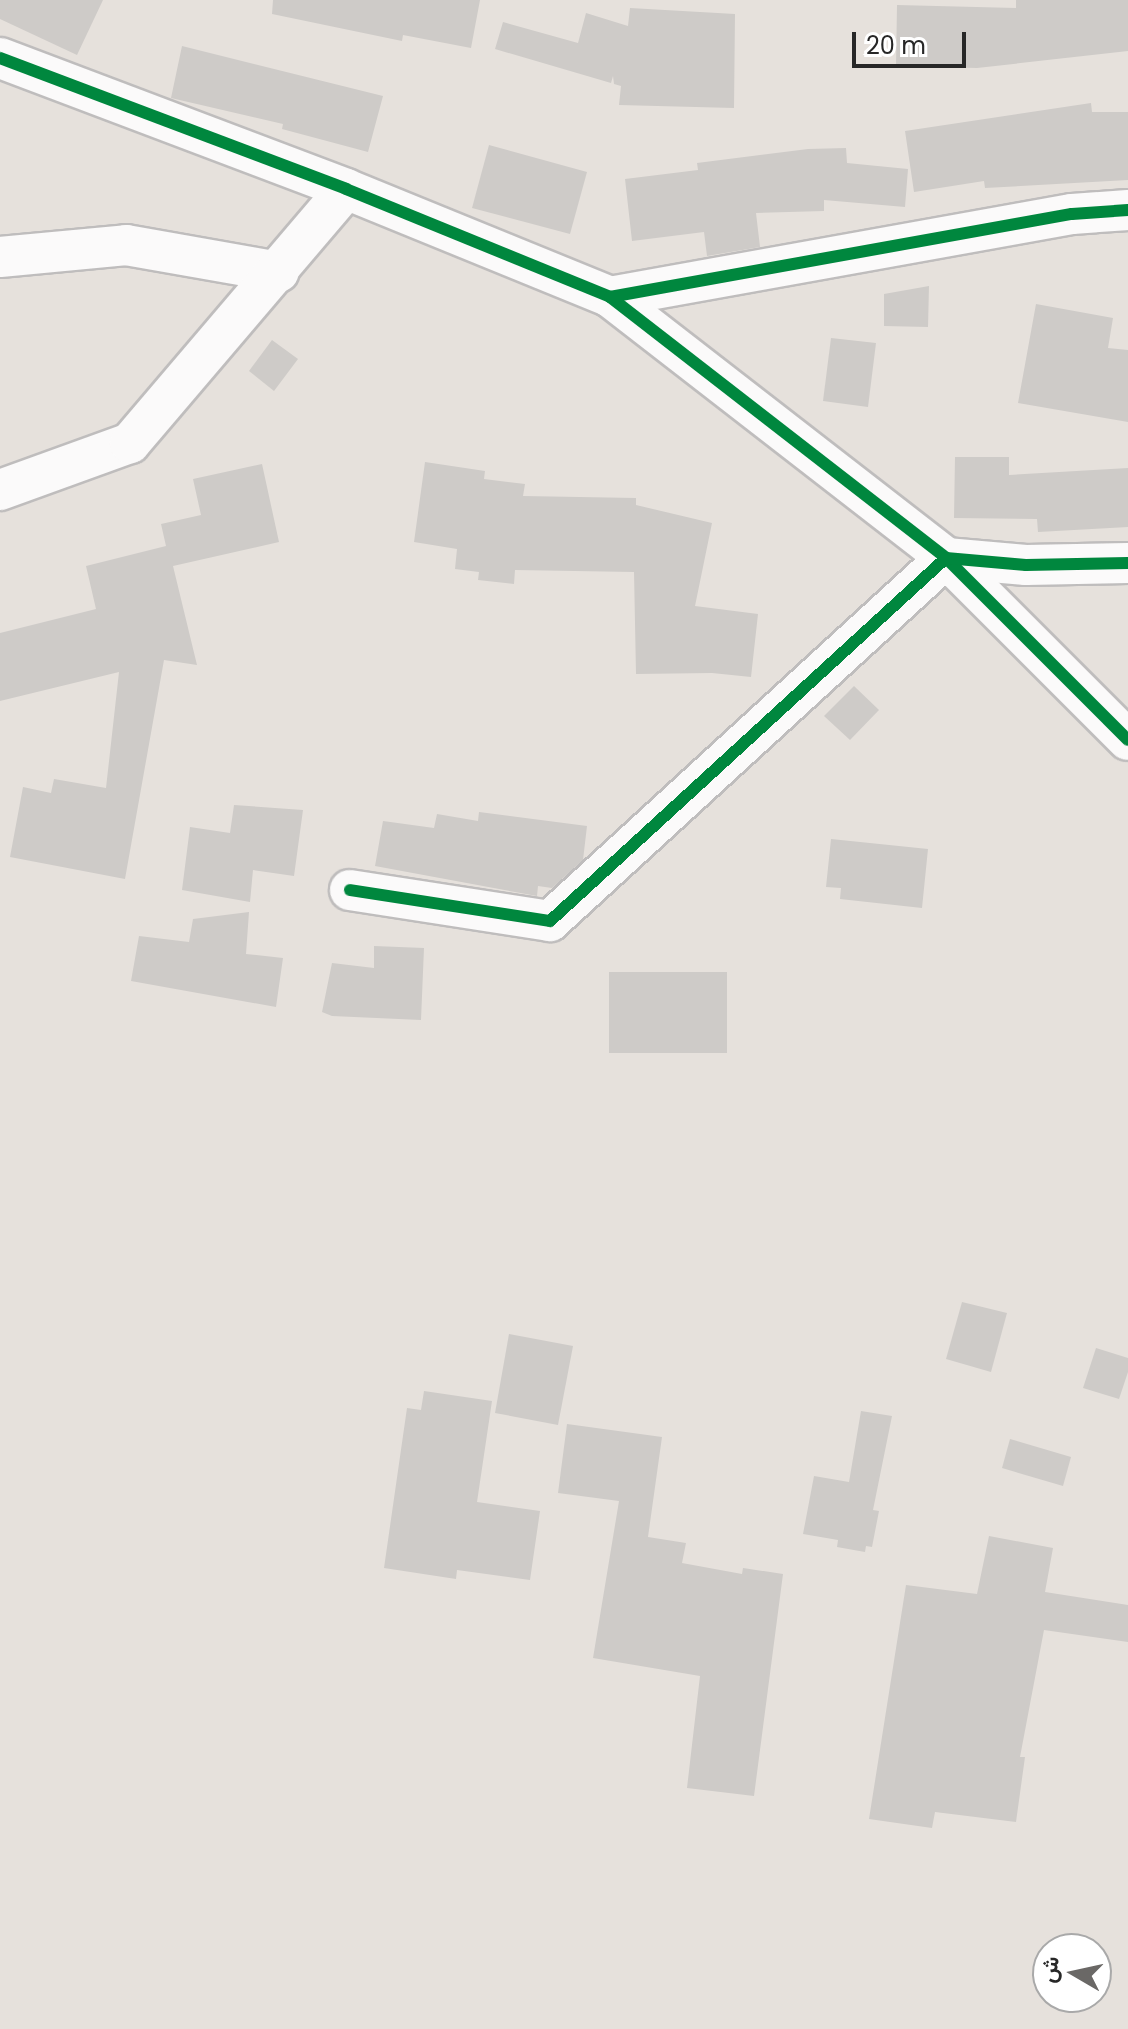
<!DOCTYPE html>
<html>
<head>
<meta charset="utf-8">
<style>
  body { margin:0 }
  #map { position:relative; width:1128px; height:2029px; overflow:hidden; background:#e6e1dc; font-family:Poppins,Vazirmatn,sans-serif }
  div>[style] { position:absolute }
  .building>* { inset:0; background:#cecbc8 }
  .roads { filter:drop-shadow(2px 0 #bfbdbd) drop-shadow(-2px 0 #bfbdbd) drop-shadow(0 2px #bfbdbd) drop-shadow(0 -2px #bfbdbd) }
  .minor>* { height:40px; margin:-20px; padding:0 20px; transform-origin:20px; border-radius:20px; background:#fbfafa }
  .cycleway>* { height:12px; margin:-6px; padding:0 6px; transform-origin:6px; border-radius:6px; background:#00873e }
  span { translate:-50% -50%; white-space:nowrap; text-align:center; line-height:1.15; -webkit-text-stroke:6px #fff; paint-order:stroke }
  .north { position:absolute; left:1032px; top:1933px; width:80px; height:80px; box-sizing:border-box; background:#fff; border:2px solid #a9a9a9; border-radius:50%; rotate:279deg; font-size:22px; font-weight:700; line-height:32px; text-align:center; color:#272727 }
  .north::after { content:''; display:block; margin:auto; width:28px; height:36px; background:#6a6866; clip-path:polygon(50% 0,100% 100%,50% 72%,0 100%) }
  .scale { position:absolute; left:852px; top:32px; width:114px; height:36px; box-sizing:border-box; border:4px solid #272727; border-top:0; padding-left:10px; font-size:24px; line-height:28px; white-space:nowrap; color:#272727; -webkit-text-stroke:6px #fff; paint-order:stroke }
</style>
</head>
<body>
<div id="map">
  <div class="building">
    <i style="clip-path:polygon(0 0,103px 0,77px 55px,0 19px)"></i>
    <i style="clip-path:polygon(273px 0,480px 0,471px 48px,403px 35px,402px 41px,272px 14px)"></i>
    <i style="clip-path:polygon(1016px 0,1128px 0,1128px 51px,977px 68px,896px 66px,897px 5px,1016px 8px)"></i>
    <i style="clip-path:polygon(630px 8px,735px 14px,734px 108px,619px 105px,621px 86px,614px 84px,613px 76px,611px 83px,495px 49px,503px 22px,578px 43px,586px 13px,628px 26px)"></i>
    <i style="clip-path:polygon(182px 46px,383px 96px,368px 152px,282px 129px,283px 124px,171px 98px)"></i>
    <i style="clip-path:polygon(1091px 103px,1092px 112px,1128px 112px,1128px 180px,985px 188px,984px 181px,914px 192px,905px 131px)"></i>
    <i style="clip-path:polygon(489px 145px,587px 172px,570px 234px,472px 208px)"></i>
    <i style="clip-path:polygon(846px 148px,847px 163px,908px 169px,905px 207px,824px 200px,824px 211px,756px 213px,760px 247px,707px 256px,704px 232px,632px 241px,625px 179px,698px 170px,697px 163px,808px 149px)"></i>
    <i style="clip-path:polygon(929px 286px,928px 327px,884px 326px,884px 294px)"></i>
    <i style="clip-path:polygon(1036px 304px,1113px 318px,1108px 348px,1128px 350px,1128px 422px,1018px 403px)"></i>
    <i style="clip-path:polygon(831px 338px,876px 343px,868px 407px,823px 401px)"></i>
    <i style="clip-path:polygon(272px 340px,298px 359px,274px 391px,249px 371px)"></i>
    <i style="clip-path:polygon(955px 457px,1009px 457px,1009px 475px,1128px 468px,1128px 527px,1038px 532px,1037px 519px,954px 518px)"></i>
    <i style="clip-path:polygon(425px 462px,485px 471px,484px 479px,525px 484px,523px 496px,636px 498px,636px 505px,712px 523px,695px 606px,758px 614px,751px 677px,712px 673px,636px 674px,634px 572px,515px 570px,514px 584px,478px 580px,479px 572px,455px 569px,457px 549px,414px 542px)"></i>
    <i style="clip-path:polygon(262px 464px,279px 542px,173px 566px,197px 665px,164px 660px,125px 879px,10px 857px,23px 787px,51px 793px,54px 779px,106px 788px,119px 672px,0 701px,0 633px,96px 609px,86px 566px,166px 546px,161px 524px,201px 515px,193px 479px)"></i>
    <i style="clip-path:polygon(854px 686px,879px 710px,850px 740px,824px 716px)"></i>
    <i style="clip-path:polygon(234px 805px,303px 810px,294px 876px,253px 870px,250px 902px,182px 890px,190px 827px,230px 833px)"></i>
    <i style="clip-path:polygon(479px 812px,587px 826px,583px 860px,552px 888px,538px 886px,537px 896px,375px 866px,383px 821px,434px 828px,437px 814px,478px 821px)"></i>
    <i style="clip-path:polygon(831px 839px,928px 849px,922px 908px,840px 899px,841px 888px,826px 887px)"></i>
    <i style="clip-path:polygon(249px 912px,246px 954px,283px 958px,276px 1007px,131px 981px,139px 936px,189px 942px,193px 919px)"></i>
    <i style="clip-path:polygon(374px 946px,424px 948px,421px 1020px,332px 1016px,322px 1012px,332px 963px,374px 968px)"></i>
    <i style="clip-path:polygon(609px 972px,727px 972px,727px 1053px,609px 1053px)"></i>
    <i style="clip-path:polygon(962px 1302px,1007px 1313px,991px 1372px,946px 1359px)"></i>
    <i style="clip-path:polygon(509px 1334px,573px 1346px,558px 1425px,495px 1413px)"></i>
    <i style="clip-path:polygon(1096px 1348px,1128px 1358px,1128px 1372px,1119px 1399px,1083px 1388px)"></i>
    <i style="clip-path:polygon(424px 1391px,492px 1401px,477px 1502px,540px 1511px,530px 1580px,457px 1570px,456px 1579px,384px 1568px,407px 1408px,421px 1410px)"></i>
    <i style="clip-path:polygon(861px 1411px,892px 1416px,873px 1510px,879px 1511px,872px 1547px,866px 1546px,865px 1552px,837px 1547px,838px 1540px,803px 1534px,814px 1476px,849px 1482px)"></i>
    <i style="clip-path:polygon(567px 1424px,662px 1437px,648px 1537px,686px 1543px,682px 1563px,742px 1574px,743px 1568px,783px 1574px,754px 1796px,687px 1788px,700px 1676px,593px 1658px,619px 1501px,558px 1493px)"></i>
    <i style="clip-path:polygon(1010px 1439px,1071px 1457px,1063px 1486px,1002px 1468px)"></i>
    <i style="clip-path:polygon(989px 1536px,1053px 1548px,1045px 1592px,1128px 1605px,1128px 1642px,1044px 1630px,1020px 1757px,1025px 1757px,1016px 1822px,935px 1812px,932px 1828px,869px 1819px,906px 1585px,977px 1594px)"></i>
  </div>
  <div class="roads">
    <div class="minor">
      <i style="left:0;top:58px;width:370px;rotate:20.7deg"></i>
      <i style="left:346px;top:189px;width:285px;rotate:22.2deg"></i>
      <i style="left:610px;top:297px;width:425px;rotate:37.8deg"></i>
      <i style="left:946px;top:558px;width:257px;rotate:45deg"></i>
      <i style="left:0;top:257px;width:127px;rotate:-5.4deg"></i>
      <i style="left:126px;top:245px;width:155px;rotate:10deg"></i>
      <i style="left:610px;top:297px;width:469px;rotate:-10.2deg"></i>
      <i style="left:1072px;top:214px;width:56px;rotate:-4.1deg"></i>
      <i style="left:0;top:490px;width:138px;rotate:-19.9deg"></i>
      <i style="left:130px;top:443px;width:333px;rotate:-49.6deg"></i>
      <i style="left:350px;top:890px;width:202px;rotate:8.8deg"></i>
      <i style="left:550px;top:921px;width:537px;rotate:-42.51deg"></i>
      <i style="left:946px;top:558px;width:80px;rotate:5deg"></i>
      <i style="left:1026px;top:565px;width:102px;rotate:-1.1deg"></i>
    </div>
  </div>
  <div class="cycleway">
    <i style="left:0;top:58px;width:370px;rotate:20.7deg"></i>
    <i style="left:346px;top:189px;width:285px;rotate:22.2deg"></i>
    <i style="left:610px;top:297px;width:425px;rotate:37.8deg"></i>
    <i style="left:946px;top:558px;width:257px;rotate:45deg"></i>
    <i style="left:610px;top:297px;width:469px;rotate:-10.2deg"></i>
    <i style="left:1072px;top:214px;width:56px;rotate:-4.1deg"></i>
    <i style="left:350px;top:890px;width:202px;rotate:8.8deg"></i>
    <i style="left:550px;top:921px;width:537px;rotate:-42.51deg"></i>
    <i style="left:946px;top:558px;width:80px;rotate:5deg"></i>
    <i style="left:1026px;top:565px;width:102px;rotate:-1.1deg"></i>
  </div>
  <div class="north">ش</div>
  <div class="scale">20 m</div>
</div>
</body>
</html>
